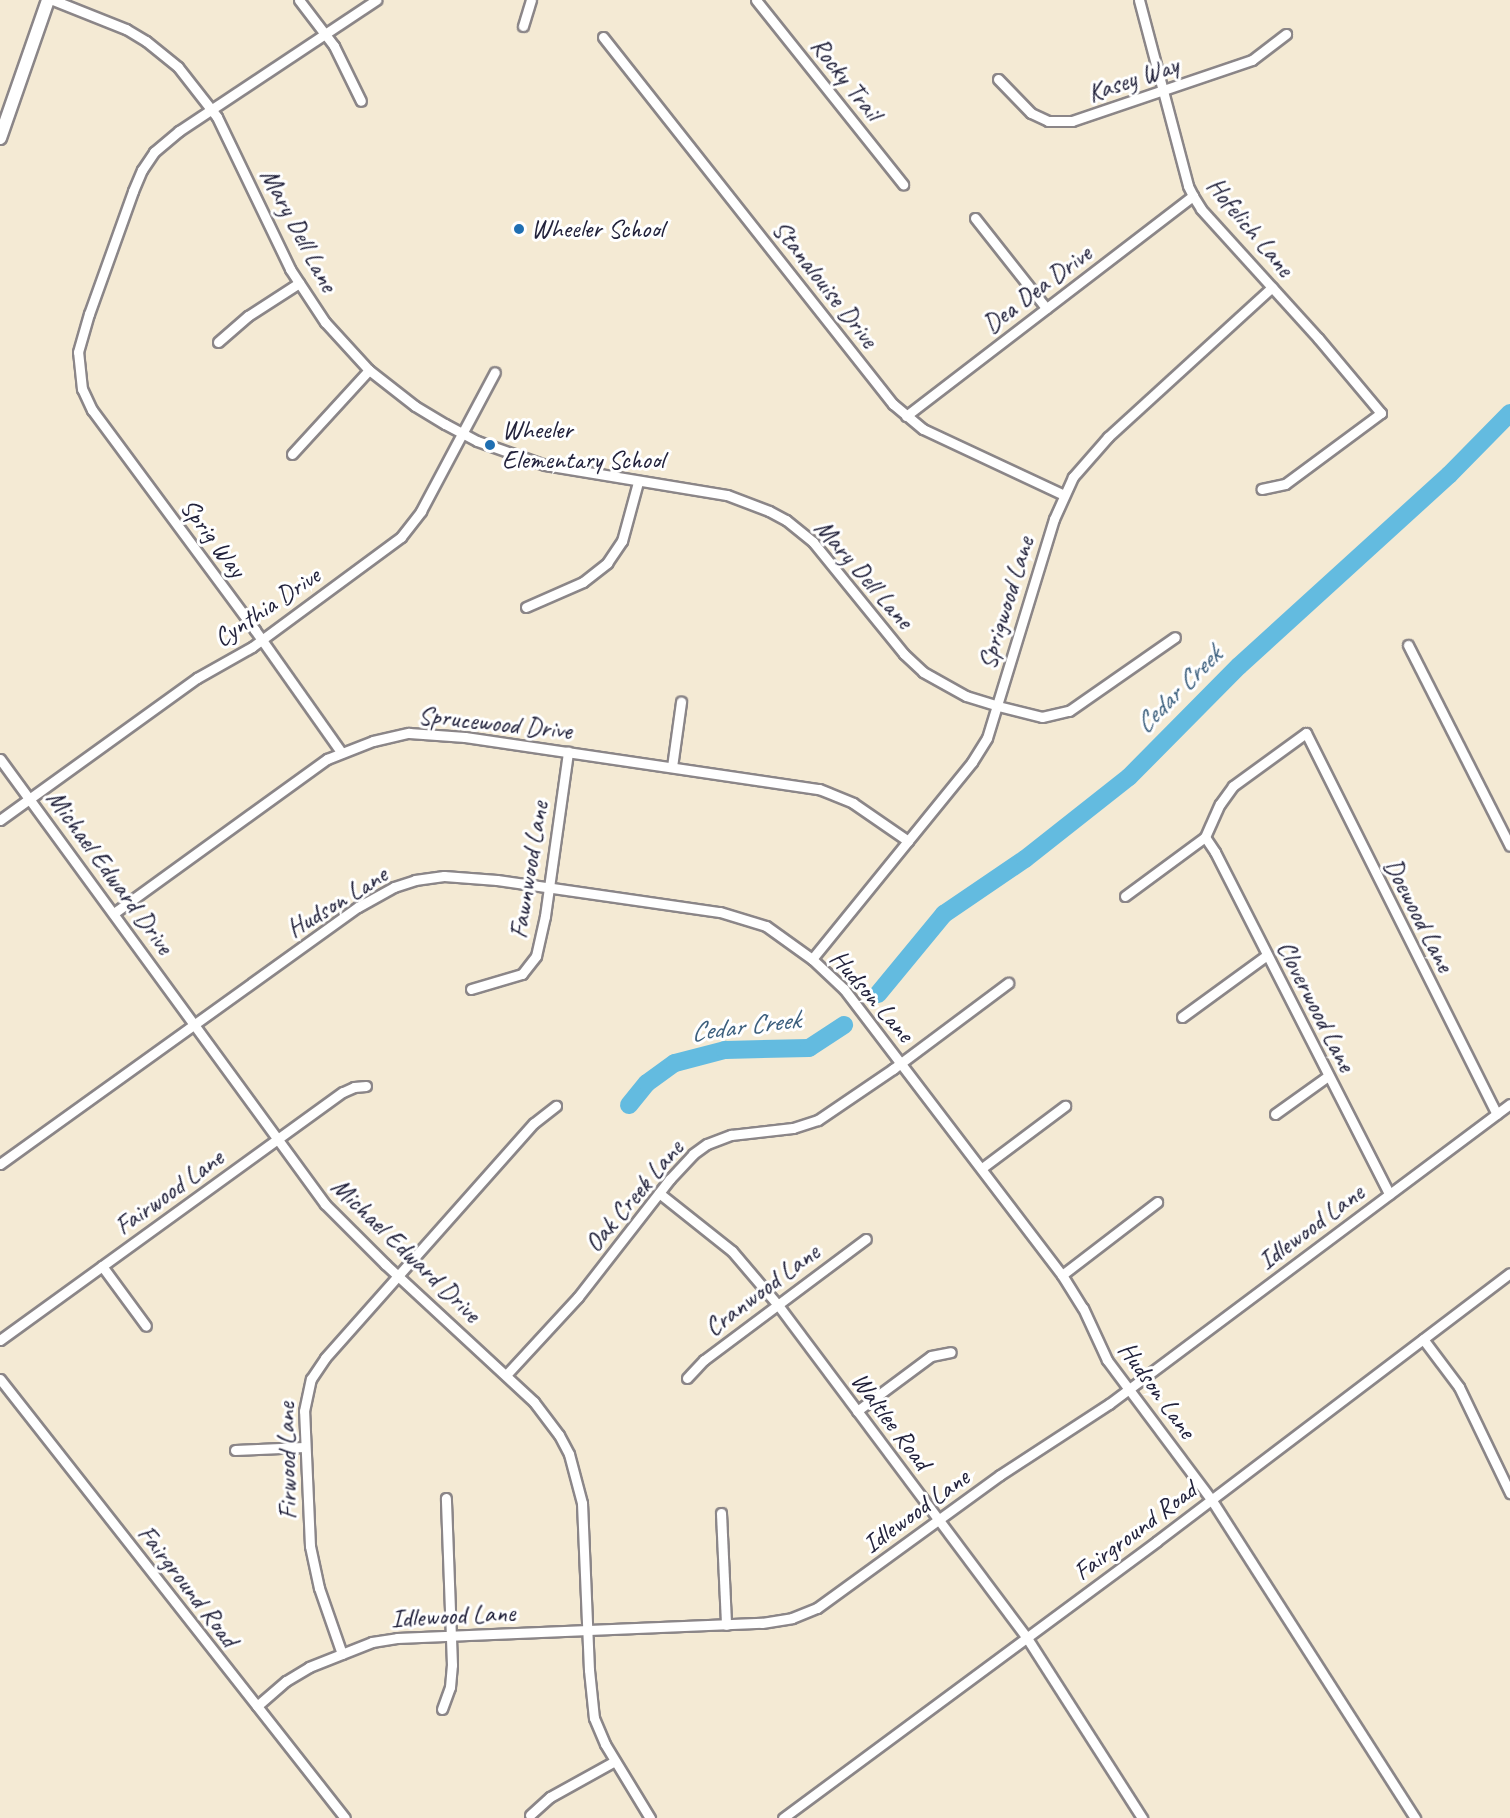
<!DOCTYPE html>
<html>
<head>
<meta charset="utf-8">
<style>
  body { margin:0 }
  #map { position:relative; width:1510px; height:1818px; overflow:hidden; background:#f4ead4; font-family:Caveat,sans-serif }
  div>[style] { position:absolute }
  .river>* { height:18px; margin:-9px; padding:0 9px; transform-origin:9px; border-radius:9px; background:#63bbe0 }
  .roads { filter:drop-shadow(2px 0 #8b8688) drop-shadow(-2px 0 #8b8688) drop-shadow(0 2px #8b8688) drop-shadow(0 -2px #8b8688) }
  .street>* { height:9px; margin:-4.5px; padding:0 4.5px; transform-origin:4.5px; border-radius:4.5px; background:#fff }
  .secondary>* { height:12px; margin:-6px; padding:0 6px; transform-origin:6px; border-radius:6px; background:#fff }
  .dots>* { width:16px; height:16px; translate:-50% -50%; box-sizing:border-box; border:3px solid #fff; border-radius:50% }
  span { translate:-50% -50%; white-space:nowrap; text-align:center; line-height:1.15; -webkit-text-stroke:6px #fff; paint-order:stroke }
  .street-label { font-size:26px; color:#22223b }
  .poi-label { font-size:26px; color:#22223b }
  .left { translate:0 -50%; text-align:left }
  .water-label { font-size:27px; color:#3c5f7d; font-style:italic }
</style>
</head>
<body>
<div id="map">
  <div class="river">
    <i style="left:878px;top:994px;width:104px;rotate:-50.5deg"></i>
    <i style="left:944px;top:914px;width:98px;rotate:-34.2deg"></i>
    <i style="left:1025px;top:859px;width:132px;rotate:-38.3deg"></i>
    <i style="left:1129px;top:777px;width:156px;rotate:-45.3deg"></i>
    <i style="left:1239px;top:666px;width:284px;rotate:-42.3deg"></i>
    <i style="left:1449px;top:475px;width:87px;rotate:-45.5deg"></i>
    <i style="left:629px;top:1105px;width:28px;rotate:-51deg"></i>
    <i style="left:647px;top:1083px;width:34px;rotate:-36deg"></i>
    <i style="left:675px;top:1063px;width:52px;rotate:-14.6deg"></i>
    <i style="left:725px;top:1050px;width:84px;rotate:-1.4deg"></i>
    <i style="left:809px;top:1048px;width:42px;rotate:-33.3deg"></i>
  </div>
  <div class="roads">
    <div class="street">
      <i style="left:53px;top:0;width:79px;rotate:21.7deg"></i>
      <i style="left:126px;top:29px;width:23px;rotate:31deg"></i>
      <i style="left:146px;top:41px;width:41px;rotate:39.1deg"></i>
      <i style="left:178px;top:67px;width:63px;rotate:52deg"></i>
      <i style="left:217px;top:117px;width:169px;rotate:64.3deg"></i>
      <i style="left:290px;top:269px;width:64px;rotate:56.6deg"></i>
      <i style="left:325px;top:322px;width:65px;rotate:47.5deg"></i>
      <i style="left:369px;top:370px;width:58px;rotate:38deg"></i>
      <i style="left:415px;top:406px;width:35px;rotate:31deg"></i>
      <i style="left:445px;top:424px;width:36px;rotate:28deg"></i>
      <i style="left:477px;top:441px;width:72px;rotate:19.4deg"></i>
      <i style="left:545px;top:465px;width:184px;rotate:9.4deg"></i>
      <i style="left:727px;top:495px;width:45px;rotate:20.9deg"></i>
      <i style="left:769px;top:511px;width:19px;rotate:28deg"></i>
      <i style="left:786px;top:520px;width:35px;rotate:39deg"></i>
      <i style="left:813px;top:542px;width:144px;rotate:50.9deg"></i>
      <i style="left:904px;top:654px;width:26px;rotate:43deg"></i>
      <i style="left:923px;top:672px;width:49px;rotate:29.2deg"></i>
      <i style="left:966px;top:696px;width:34px;rotate:17deg"></i>
      <i style="left:998px;top:706px;width:45px;rotate:14deg"></i>
      <i style="left:1042px;top:717px;width:28px;rotate:-13deg"></i>
      <i style="left:1069px;top:711px;width:129px;rotate:-34.9deg"></i>
      <i style="left:299px;top:0;width:58px;rotate:52.7deg"></i>
      <i style="left:334px;top:46px;width:61px;rotate:63.9deg"></i>
      <i style="left:756px;top:0;width:236px;rotate:51.4deg"></i>
      <i style="left:1139px;top:0;width:192px;rotate:75.2deg"></i>
      <i style="left:1188px;top:186px;width:11px;rotate:63deg"></i>
      <i style="left:1193px;top:196px;width:15px;rotate:58deg"></i>
      <i style="left:1201px;top:209px;width:174px;rotate:47.8deg"></i>
      <i style="left:1318px;top:338px;width:98px;rotate:50deg"></i>
      <i style="left:1381px;top:413px;width:119px;rotate:143.5deg"></i>
      <i style="left:1285px;top:484px;width:24px;rotate:168deg"></i>
      <i style="left:523px;top:26px;width:27px;rotate:-73deg"></i>
      <i style="left:603px;top:37px;width:468px;rotate:51.7deg"></i>
      <i style="left:893px;top:404px;width:39px;rotate:40deg"></i>
      <i style="left:923px;top:429px;width:156px;rotate:25.1deg"></i>
      <i style="left:998px;top:79px;width:47px;rotate:45.9deg"></i>
      <i style="left:1031px;top:113px;width:19px;rotate:25deg"></i>
      <i style="left:1048px;top:121px;width:24px"></i>
      <i style="left:1072px;top:121px;width:190px;rotate:-18.7deg"></i>
      <i style="left:1252px;top:60px;width:43px;rotate:-37.4deg"></i>
      <i style="left:975px;top:218px;width:115px;rotate:51.7deg"></i>
      <i style="left:218px;top:342px;width:40px;rotate:-41deg"></i>
      <i style="left:248px;top:316px;width:61px;rotate:-32.9deg"></i>
      <i style="left:906px;top:416px;width:362px;rotate:-37.5deg"></i>
      <i style="left:292px;top:454px;width:114px;rotate:-47.5deg"></i>
      <i style="left:526px;top:607px;width:62px;rotate:-23.7deg"></i>
      <i style="left:583px;top:582px;width:31px;rotate:-38deg"></i>
      <i style="left:607px;top:563px;width:27px;rotate:-56deg"></i>
      <i style="left:622px;top:541px;width:61px;rotate:-74.8deg"></i>
      <i style="left:1408px;top:645px;width:225px;rotate:63.1deg"></i>
      <i style="left:341px;top:752px;width:149px;rotate:-125.2deg"></i>
      <i style="left:255px;top:630px;width:274px;rotate:-126.5deg"></i>
      <i style="left:92px;top:410px;width:23px;rotate:-115deg"></i>
      <i style="left:82px;top:389px;width:37px;rotate:-96deg"></i>
      <i style="left:78px;top:352px;width:40px;rotate:-74deg"></i>
      <i style="left:89px;top:314px;width:131px;rotate:-70.3deg"></i>
      <i style="left:133px;top:191px;width:23px;rotate:-67deg"></i>
      <i style="left:142px;top:170px;width:22px;rotate:-56deg"></i>
      <i style="left:154px;top:152px;width:33px;rotate:-40deg"></i>
      <i style="left:179px;top:131px;width:237px;rotate:-33.6deg"></i>
      <i style="left:0;top:759px;width:551px;rotate:53.86deg"></i>
      <i style="left:325px;top:1204px;width:85px;rotate:45deg"></i>
      <i style="left:385px;top:1264px;width:203px;rotate:42.8deg"></i>
      <i style="left:534px;top:1402px;width:41px;rotate:52.9deg"></i>
      <i style="left:559px;top:1435px;width:21px;rotate:62deg"></i>
      <i style="left:569px;top:1454px;width:51px;rotate:75.1deg"></i>
      <i style="left:582px;top:1503px;width:167px;rotate:87.6deg"></i>
      <i style="left:589px;top:1670px;width:48px;rotate:84.1deg"></i>
      <i style="left:594px;top:1718px;width:28px;rotate:67deg"></i>
      <i style="left:605px;top:1744px;width:87px;rotate:58.7deg"></i>
      <i style="left:672px;top:767px;width:66px;rotate:-82.1deg"></i>
      <i style="left:0;top:820px;width:243px;rotate:-35.8deg"></i>
      <i style="left:197px;top:678px;width:63px;rotate:-29.4deg"></i>
      <i style="left:252px;top:647px;width:185px;rotate:-36.4deg"></i>
      <i style="left:401px;top:537px;width:33px;rotate:-52deg"></i>
      <i style="left:421px;top:511px;width:157px;rotate:-62deg"></i>
      <i style="left:1205px;top:837px;width:18px;rotate:56deg"></i>
      <i style="left:1215px;top:852px;width:384px;rotate:63deg"></i>
      <i style="left:1125px;top:896px;width:99px;rotate:-36.4deg"></i>
      <i style="left:1205px;top:837px;width:36px;rotate:-66deg"></i>
      <i style="left:1220px;top:804px;width:22px;rotate:-54deg"></i>
      <i style="left:1233px;top:786px;width:90px;rotate:-36deg"></i>
      <i style="left:1306px;top:733px;width:426px;rotate:63.4deg"></i>
      <i style="left:114px;top:913px;width:263px;rotate:-35.9deg"></i>
      <i style="left:327px;top:759px;width:49px;rotate:-21.4deg"></i>
      <i style="left:373px;top:741px;width:37px;rotate:-13deg"></i>
      <i style="left:409px;top:733px;width:56px;rotate:4.1deg"></i>
      <i style="left:465px;top:737px;width:358px;rotate:8.4deg"></i>
      <i style="left:819px;top:789px;width:37px;rotate:22deg"></i>
      <i style="left:853px;top:803px;width:67px;rotate:34.6deg"></i>
      <i style="left:812px;top:959px;width:254px;rotate:-50.9deg"></i>
      <i style="left:972px;top:762px;width:28px;rotate:-58deg"></i>
      <i style="left:987px;top:738px;width:229px;rotate:-73deg"></i>
      <i style="left:1054px;top:519px;width:46px;rotate:-65.7deg"></i>
      <i style="left:1073px;top:477px;width:53px;rotate:-48.8deg"></i>
      <i style="left:1108px;top:437px;width:222px;rotate:-42.4deg"></i>
      <i style="left:471px;top:989px;width:53px;rotate:-16.4deg"></i>
      <i style="left:522px;top:974px;width:23px;rotate:-52deg"></i>
      <i style="left:536px;top:956px;width:41px;rotate:-77.3deg"></i>
      <i style="left:545px;top:916px;width:166px;rotate:-82deg"></i>
      <i style="left:1182px;top:1017px;width:105px;rotate:-36.1deg"></i>
      <i style="left:1275px;top:1114px;width:65px;rotate:-35.6deg"></i>
      <i style="left:0;top:1164px;width:441px;rotate:-35.7deg"></i>
      <i style="left:358px;top:907px;width:41px;rotate:-29.1deg"></i>
      <i style="left:394px;top:887px;width:22px;rotate:-18deg"></i>
      <i style="left:415px;top:880px;width:29px;rotate:-8deg"></i>
      <i style="left:444px;top:876px;width:53px;rotate:4.3deg"></i>
      <i style="left:497px;top:880px;width:225px;rotate:8.2deg"></i>
      <i style="left:720px;top:912px;width:48px;rotate:16.9deg"></i>
      <i style="left:766px;top:926px;width:57px;rotate:35.7deg"></i>
      <i style="left:812px;top:959px;width:44px;rotate:43.2deg"></i>
      <i style="left:844px;top:989px;width:360px;rotate:52.7deg"></i>
      <i style="left:1062px;top:1275px;width:39px;rotate:58deg"></i>
      <i style="left:1083px;top:1308px;width:57px;rotate:65.2deg"></i>
      <i style="left:1107px;top:1360px;width:174px;rotate:53.2deg"></i>
      <i style="left:1211px;top:1499px;width:379px;rotate:57.4deg"></i>
      <i style="left:982px;top:1168px;width:104px;rotate:-36.8deg"></i>
      <i style="left:659px;top:1193px;width:93px;rotate:38.5deg"></i>
      <i style="left:732px;top:1251px;width:71px;rotate:49.6deg"></i>
      <i style="left:778px;top:1305px;width:416px;rotate:53.2deg"></i>
      <i style="left:1027px;top:1638px;width:214px;rotate:57.4deg"></i>
      <i style="left:102px;top:1266px;width:74px;rotate:53.7deg"></i>
      <i style="left:1062px;top:1275px;width:120px;rotate:-37.5deg"></i>
      <i style="left:1423px;top:1339px;width:60px;rotate:53.1deg"></i>
      <i style="left:1459px;top:1387px;width:118px;rotate:64.3deg"></i>
      <i style="left:0;top:1340px;width:423px;rotate:-35.9deg"></i>
      <i style="left:343px;top:1092px;width:12px;rotate:-24deg"></i>
      <i style="left:354px;top:1087px;width:12px;rotate:-5deg"></i>
      <i style="left:506px;top:1375px;width:106px;rotate:-47.3deg"></i>
      <i style="left:578px;top:1297px;width:150px;rotate:-52.1deg"></i>
      <i style="left:670px;top:1179px;width:34px;rotate:-47deg"></i>
      <i style="left:693px;top:1154px;width:17px;rotate:-36deg"></i>
      <i style="left:707px;top:1144px;width:26px;rotate:-21deg"></i>
      <i style="left:731px;top:1135px;width:62px;rotate:-6.4deg"></i>
      <i style="left:793px;top:1128px;width:26px;rotate:-18deg"></i>
      <i style="left:818px;top:1120px;width:91px;rotate:-34.2deg"></i>
      <i style="left:893px;top:1069px;width:144px;rotate:-36.8deg"></i>
      <i style="left:687px;top:1378px;width:25px;rotate:-47deg"></i>
      <i style="left:704px;top:1360px;width:202px;rotate:-36.8deg"></i>
      <i style="left:0;top:1379px;width:558px;rotate:51.84deg"></i>
      <i style="left:857px;top:1411px;width:92px;rotate:-36.6deg"></i>
      <i style="left:931px;top:1356px;width:20px;rotate:-11deg"></i>
      <i style="left:235px;top:1450px;width:69px;rotate:-2.5deg"></i>
      <i style="left:721px;top:1513px;width:112px;rotate:87.4deg"></i>
      <i style="left:342px;top:1654px;width:70px;rotate:-109.2deg"></i>
      <i style="left:319px;top:1588px;width:43px;rotate:-102.1deg"></i>
      <i style="left:310px;top:1546px;width:135px;rotate:-92.5deg"></i>
      <i style="left:304px;top:1411px;width:33px;rotate:-78deg"></i>
      <i style="left:311px;top:1379px;width:25px;rotate:-56deg"></i>
      <i style="left:325px;top:1358px;width:314px;rotate:-48.4deg"></i>
      <i style="left:534px;top:1123px;width:28px;rotate:-38deg"></i>
      <i style="left:257px;top:1706px;width:38px;rotate:-41deg"></i>
      <i style="left:286px;top:1681px;width:27px;rotate:-31deg"></i>
      <i style="left:309px;top:1667px;width:68px;rotate:-21.6deg"></i>
      <i style="left:372px;top:1642px;width:25px;rotate:-9deg"></i>
      <i style="left:397px;top:1638px;width:365px;rotate:-2.4deg"></i>
      <i style="left:762px;top:1623px;width:30px;rotate:-9deg"></i>
      <i style="left:792px;top:1618px;width:27px;rotate:-22deg"></i>
      <i style="left:817px;top:1608px;width:226px;rotate:-36deg"></i>
      <i style="left:1000px;top:1475px;width:130px;rotate:-33.1deg"></i>
      <i style="left:1109px;top:1404px;width:501px;rotate:-36.8deg"></i>
      <i style="left:442px;top:1709px;width:23px;rotate:-70deg"></i>
      <i style="left:450px;top:1687px;width:22px;rotate:-85deg"></i>
      <i style="left:452px;top:1665px;width:167px;rotate:-92.1deg"></i>
      <i style="left:530px;top:1815px;width:27px;rotate:-42deg"></i>
      <i style="left:550px;top:1797px;width:74px;rotate:-29deg"></i>
      <i style="left:783px;top:1818px;width:465px;rotate:-36.5deg"></i>
      <i style="left:1157px;top:1541px;width:443px;rotate:-37.2deg"></i>
    </div>
    <div class="secondary">
      <i style="left:0;top:138px;width:146px;rotate:-70.8deg"></i>
    </div>
  </div>
  <div class="dots">
    <i style="left:519px;top:229px;background:#1f6fb2"></i>
    <i style="left:490px;top:445px;background:#1f6fb2"></i>
  </div>
  <div class="street-label">
    <span style="left:846px;top:79px;rotate:52deg">Rocky Trail</span>
    <span style="left:1133px;top:79px;rotate:-19deg">Kasey Way</span>
    <span style="left:1250px;top:227px;rotate:50deg">Hofelich Lane</span>
    <span style="left:299px;top:230px;rotate:62deg">Mary Dell Lane</span>
    <span style="left:825px;top:284px;rotate:52deg">Stanalouise Drive</span>
    <span style="left:1037px;top:289px;rotate:-37deg">Dea Dea Drive</span>
    <span style="left:213px;top:538px;rotate:53deg">Sprig Way</span>
    <span style="left:864px;top:574px;rotate:49deg">Mary Dell Lane</span>
    <span style="left:1006px;top:603px;rotate:-73deg">Sprigwood Lane</span>
    <span style="left:267px;top:607px;rotate:-34deg">Cynthia Drive</span>
    <span style="left:495px;top:723px;rotate:6deg">Sprucewood Drive</span>
    <span style="left:529px;top:870px;rotate:-81deg">Fawnwood Lane</span>
    <span style="left:110px;top:872px;rotate:54deg">Michael Edward Drive</span>
    <span style="left:337px;top:902px;rotate:-32deg">Hudson Lane</span>
    <span style="left:1419px;top:915px;rotate:63deg">Doewood Lane</span>
    <span style="left:872px;top:996px;rotate:49deg">Hudson Lane</span>
    <span style="left:1316px;top:1006px;rotate:63deg">Cloverwood Lane</span>
    <span style="left:169px;top:1192px;rotate:-36deg">Fairwood Lane</span>
    <span style="left:634px;top:1196px;rotate:-50deg">Oak Creek Lane</span>
    <span style="left:1311px;top:1227px;rotate:-37deg">Idlewood Lane</span>
    <span style="left:406px;top:1250px;rotate:44deg">Michael Edward Drive</span>
    <span style="left:762px;top:1290px;rotate:-37deg">Cranwood Lane</span>
    <span style="left:1157px;top:1390px;rotate:54deg">Hudson Lane</span>
    <span style="left:891px;top:1421px;rotate:53deg">Waltlee Road</span>
    <span style="left:287px;top:1461px;rotate:-91deg">Firwood Lane</span>
    <span style="left:916px;top:1511px;rotate:-36deg">Idlewood Lane</span>
    <span style="left:1135px;top:1531px;rotate:-37deg">Fairground Road</span>
    <span style="left:188px;top:1586px;rotate:52deg">Fairground Road</span>
    <span style="left:453px;top:1616px;rotate:-3deg">Idlewood Lane</span>
  </div>
  <div class="poi-label">
    <span class="left" style="left:531px;top:229px">Wheeler School</span>
    <span class="left" style="left:502px;top:445px">Wheeler<br>Elementary School</span>
  </div>
  <div class="water-label">
    <span style="left:1178px;top:690px;rotate:-45deg">Cedar Creek</span>
    <span style="left:745px;top:1026px;rotate:-7deg">Cedar Creek</span>
  </div>
</div>
</body>
</html>
